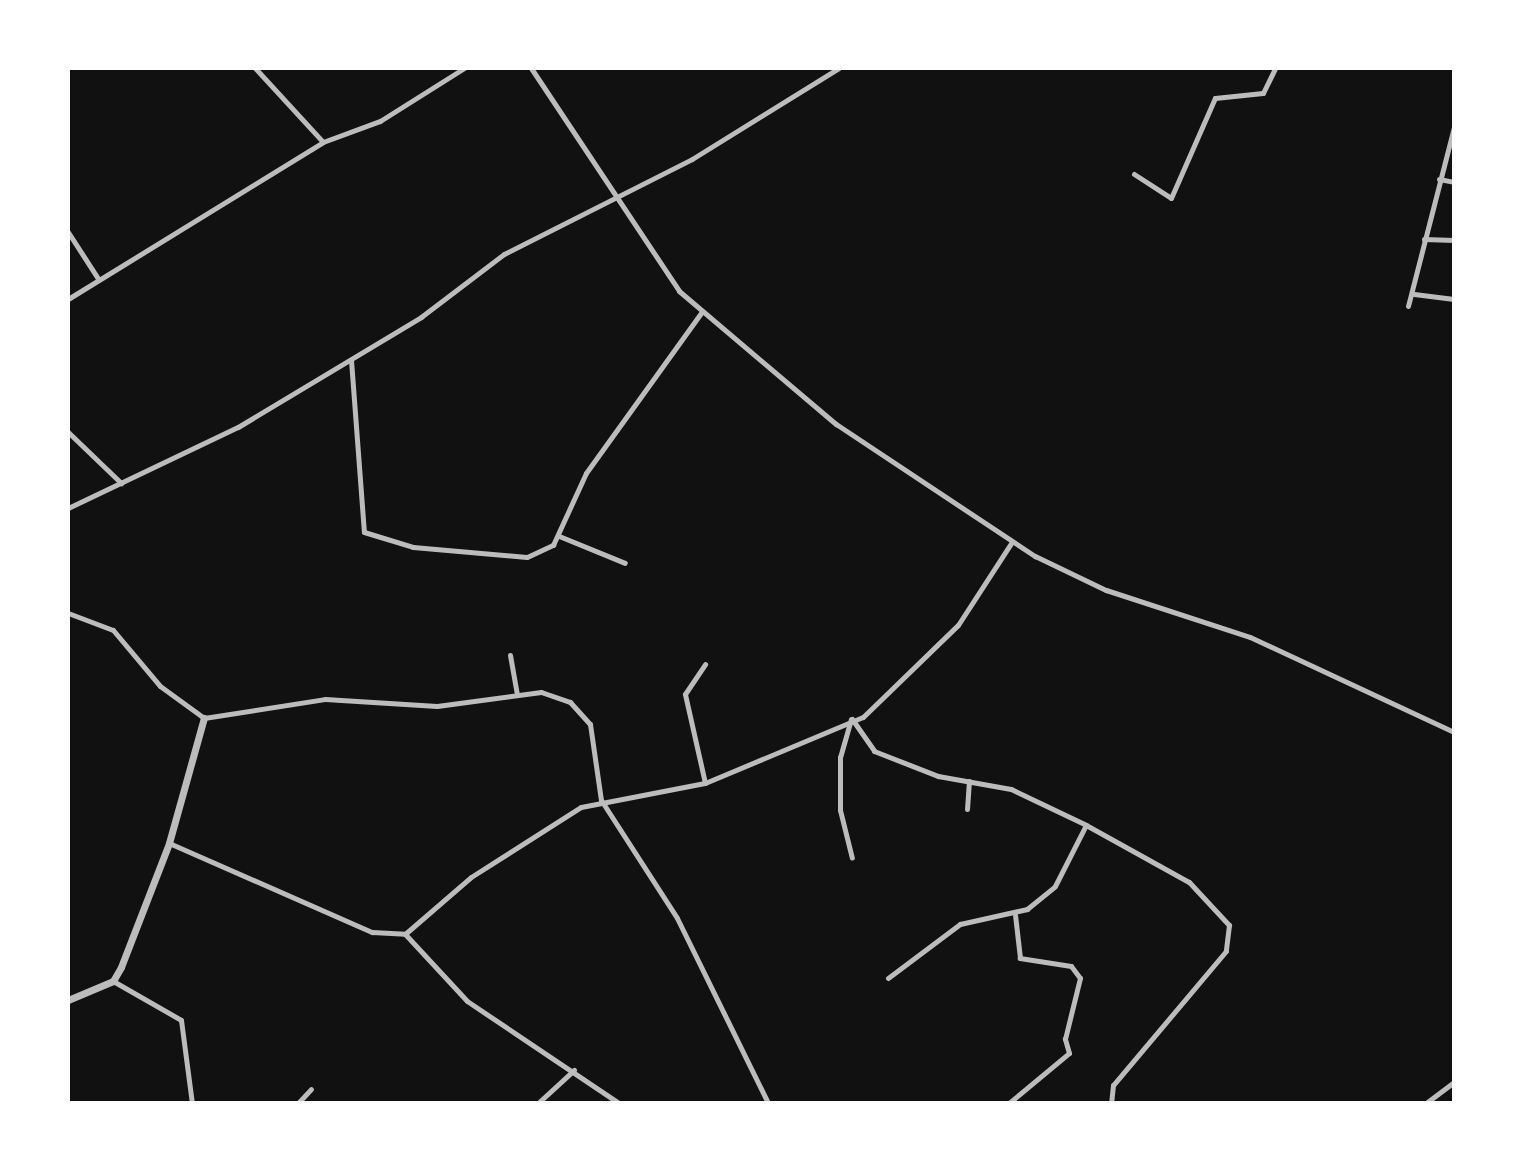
<!DOCTYPE html>
<html>
<head>
<meta charset="utf-8">
<style>
  body { margin:0 }
  #map { position:relative; width:1522px; height:1171px; overflow:hidden; background:#111; font-family:Rubik,sans-serif }
  div>[style] { position:absolute }
  .minor>* { height:5px; margin:-2.5px; padding:0 2.5px; transform-origin:2.5px; border-radius:2.5px; background:#bcbcbc }
  .tertiary>* { height:7px; margin:-3.5px; padding:0 3.5px; transform-origin:3.5px; border-radius:3.5px; background:#bcbcbc }
  span { translate:-50% -50%; white-space:nowrap; text-align:center; line-height:1.15; -webkit-text-stroke:7px #fff; paint-order:stroke }
  .frame { position:absolute; inset:0; border:70px solid #fff; pointer-events:none }
</style>
</head>
<body>
<div id="map">
  <div class="minor">
    <i style="left:255px;top:68px;width:100px;rotate:47.4deg"></i>
    <i style="left:531px;top:68px;width:268px;rotate:56.4deg"></i>
    <i style="left:679px;top:291px;width:206px;rotate:40.3deg"></i>
    <i style="left:836px;top:424px;width:239px;rotate:33.6deg"></i>
    <i style="left:1035px;top:556px;width:79px;rotate:25.6deg"></i>
    <i style="left:1106px;top:590px;width:151px;rotate:18.1deg"></i>
    <i style="left:1250px;top:637px;width:225px;rotate:25deg"></i>
    <i style="left:1134px;top:174px;width:44px;rotate:33deg"></i>
    <i style="left:1171px;top:198px;width:109px;rotate:-66.3deg"></i>
    <i style="left:1215px;top:98px;width:48px;rotate:-5.9deg"></i>
    <i style="left:1263px;top:93px;width:28px;rotate:-64deg"></i>
    <i style="left:1439px;top:179px;width:15px;rotate:11deg"></i>
    <i style="left:68px;top:232px;width:54px;rotate:57.2deg"></i>
    <i style="left:1424px;top:239px;width:30px;rotate:2deg"></i>
    <i style="left:1414px;top:294px;width:40px;rotate:7.1deg"></i>
    <i style="left:68px;top:299px;width:299px;rotate:-31.6deg"></i>
    <i style="left:323px;top:142px;width:61px;rotate:-20.2deg"></i>
    <i style="left:380px;top:121px;width:99px;rotate:-32.2deg"></i>
    <i style="left:1408px;top:306px;width:185px;rotate:-75.6deg"></i>
    <i style="left:351px;top:360px;width:172px;rotate:85.7deg"></i>
    <i style="left:364px;top:532px;width:51px;rotate:17deg"></i>
    <i style="left:413px;top:547px;width:114px;rotate:5deg"></i>
    <i style="left:527px;top:557px;width:29px;rotate:-25deg"></i>
    <i style="left:553px;top:545px;width:79px;rotate:-65.4deg"></i>
    <i style="left:586px;top:473px;width:197px;rotate:-54.3deg"></i>
    <i style="left:68px;top:432px;width:74px;rotate:43.9deg"></i>
    <i style="left:68px;top:508px;width:188px;rotate:-25.5deg"></i>
    <i style="left:238px;top:427px;width:214px;rotate:-31deg"></i>
    <i style="left:421px;top:317px;width:104px;rotate:-37.2deg"></i>
    <i style="left:504px;top:254px;width:211px;rotate:-26.8deg"></i>
    <i style="left:692px;top:159px;width:173px;rotate:-31.8deg"></i>
    <i style="left:559px;top:536px;width:71px;rotate:22.2deg"></i>
    <i style="left:68px;top:613px;width:48px;rotate:20.7deg"></i>
    <i style="left:113px;top:630px;width:73px;rotate:50deg"></i>
    <i style="left:160px;top:686px;width:54px;rotate:36deg"></i>
    <i style="left:204px;top:718px;width:122px;rotate:-8.9deg"></i>
    <i style="left:325px;top:699px;width:112px;rotate:3.6deg"></i>
    <i style="left:437px;top:706px;width:105px;rotate:-7.7deg"></i>
    <i style="left:541px;top:692px;width:31px;rotate:19deg"></i>
    <i style="left:570px;top:702px;width:30px;rotate:48deg"></i>
    <i style="left:590px;top:724px;width:77px;rotate:81.8deg"></i>
    <i style="left:601px;top:800px;width:140px;rotate:57.2deg"></i>
    <i style="left:677px;top:918px;width:206px;rotate:63.8deg"></i>
    <i style="left:510px;top:655px;width:39px;rotate:80deg"></i>
    <i style="left:851px;top:719px;width:40px;rotate:106deg"></i>
    <i style="left:840px;top:757px;width:53px;rotate:90deg"></i>
    <i style="left:840px;top:810px;width:49px;rotate:76deg"></i>
    <i style="left:852px;top:719px;width:39px;rotate:55deg"></i>
    <i style="left:874px;top:751px;width:69px;rotate:21.3deg"></i>
    <i style="left:938px;top:776px;width:74px;rotate:10.1deg"></i>
    <i style="left:1011px;top:789px;width:83px;rotate:25.6deg"></i>
    <i style="left:1086px;top:825px;width:118px;rotate:29deg"></i>
    <i style="left:1189px;top:882px;width:59px;rotate:47.1deg"></i>
    <i style="left:1229px;top:925px;width:26px;rotate:97deg"></i>
    <i style="left:1226px;top:951px;width:175px;rotate:130.1deg"></i>
    <i style="left:1113px;top:1085px;width:18px;rotate:96deg"></i>
    <i style="left:705px;top:783px;width:91px;rotate:-102.7deg"></i>
    <i style="left:685px;top:694px;width:36px;rotate:-56deg"></i>
    <i style="left:967px;top:809px;width:28px;rotate:-86deg"></i>
    <i style="left:169px;top:843px;width:222px;rotate:23.7deg"></i>
    <i style="left:372px;top:932px;width:33px;rotate:3deg"></i>
    <i style="left:405px;top:934px;width:87px;rotate:-40.8deg"></i>
    <i style="left:471px;top:877px;width:130px;rotate:-32.5deg"></i>
    <i style="left:581px;top:807px;width:126px;rotate:-11deg"></i>
    <i style="left:705px;top:783px;width:171px;rotate:-22.7deg"></i>
    <i style="left:863px;top:717px;width:132px;rotate:-44.1deg"></i>
    <i style="left:958px;top:625px;width:99px;rotate:-57deg"></i>
    <i style="left:405px;top:934px;width:91px;rotate:47.2deg"></i>
    <i style="left:467px;top:1001px;width:183px;rotate:33.9deg"></i>
    <i style="left:888px;top:978px;width:90px;rotate:-36.9deg"></i>
    <i style="left:960px;top:924px;width:69px;rotate:-12.6deg"></i>
    <i style="left:1027px;top:909px;width:36px;rotate:-39deg"></i>
    <i style="left:1055px;top:886px;width:68px;rotate:-63.1deg"></i>
    <i style="left:113px;top:981px;width:78px;rotate:29.8deg"></i>
    <i style="left:181px;top:1020px;width:84px;rotate:82.5deg"></i>
    <i style="left:298px;top:1103px;width:19px;rotate:-47deg"></i>
    <i style="left:538px;top:1103px;width:49px;rotate:-42.5deg"></i>
    <i style="left:1009px;top:1103px;width:78px;rotate:-39.8deg"></i>
    <i style="left:1069px;top:1053px;width:15px;rotate:-106deg"></i>
    <i style="left:1065px;top:1039px;width:63px;rotate:-76.2deg"></i>
    <i style="left:1080px;top:978px;width:15px;rotate:-127deg"></i>
    <i style="left:1071px;top:966px;width:52px;rotate:-171.1deg"></i>
    <i style="left:1020px;top:958px;width:43px;rotate:-96.6deg"></i>
    <i style="left:1426px;top:1103px;width:35px;rotate:-37deg"></i>
  </div>
  <div class="tertiary">
    <i style="left:68px;top:1000px;width:49px;rotate:-22.9deg"></i>
    <i style="left:113px;top:981px;width:16px;rotate:-60deg"></i>
    <i style="left:121px;top:967px;width:133px;rotate:-68.8deg"></i>
    <i style="left:169px;top:843px;width:130px;rotate:-74.4deg"></i>
  </div>
  <div class="frame"></div>
</div>
</body>
</html>
